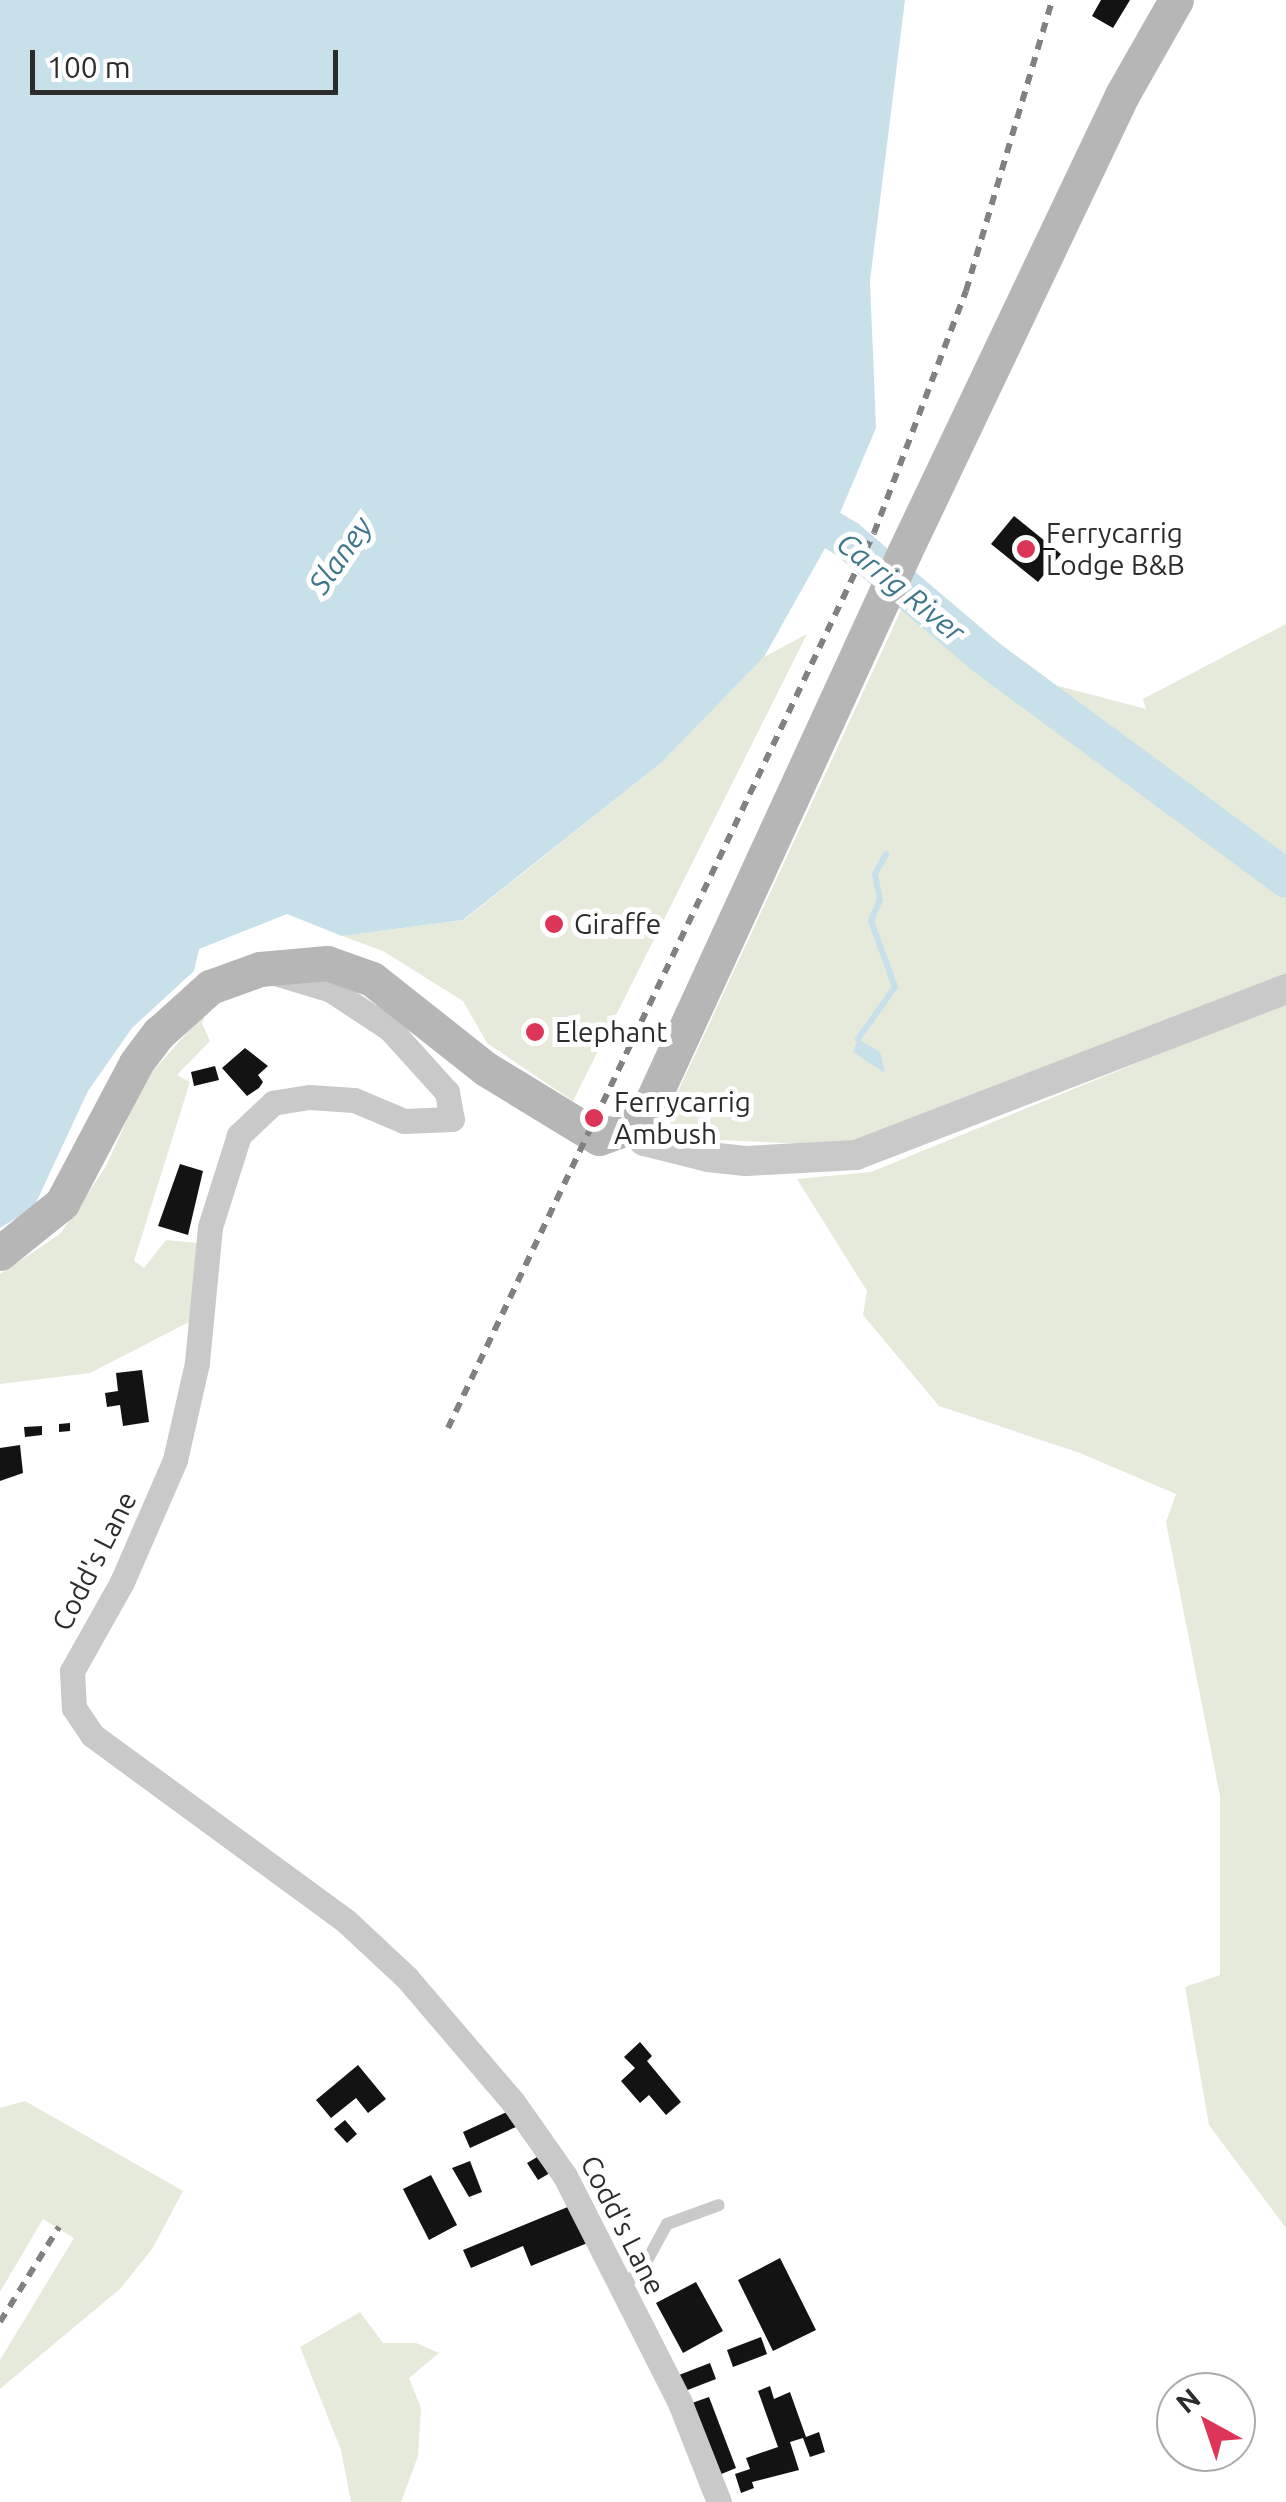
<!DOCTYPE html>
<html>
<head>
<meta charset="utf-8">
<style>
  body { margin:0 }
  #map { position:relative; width:1286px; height:2502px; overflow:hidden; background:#fff; font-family:Ubuntu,sans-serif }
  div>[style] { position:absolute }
  .green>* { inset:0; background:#e5eada }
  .water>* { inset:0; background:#c7e0e9 }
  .stream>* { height:6px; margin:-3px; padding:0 3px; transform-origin:3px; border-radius:3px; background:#c7e0e9 }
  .river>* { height:38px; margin:-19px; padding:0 19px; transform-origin:19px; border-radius:19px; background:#c7e0e9 }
  .building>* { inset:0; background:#131313 }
  .service>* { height:12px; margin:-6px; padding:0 6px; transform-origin:6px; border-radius:6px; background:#c9c9c9 }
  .minor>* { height:25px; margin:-12.5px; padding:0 12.5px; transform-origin:12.5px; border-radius:12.5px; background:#c9c9c9 }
  .tertiary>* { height:30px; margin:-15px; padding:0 15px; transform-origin:15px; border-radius:15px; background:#c9c9c9 }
  .secondary>* { height:35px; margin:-17.5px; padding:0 17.5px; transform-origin:17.5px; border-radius:17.5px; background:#b6b6b6 }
  .rail>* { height:6px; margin-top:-3px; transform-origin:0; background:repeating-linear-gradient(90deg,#818181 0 10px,transparent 0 18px) }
  .dots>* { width:28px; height:28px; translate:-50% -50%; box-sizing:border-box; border:5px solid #fff; border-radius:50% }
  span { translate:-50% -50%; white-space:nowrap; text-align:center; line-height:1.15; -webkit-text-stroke:10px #fff; paint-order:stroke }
  .poi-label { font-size:28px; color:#2c2c2c }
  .left { translate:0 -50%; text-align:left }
  .street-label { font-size:28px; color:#2c2c2c }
  .water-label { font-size:30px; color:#3f778a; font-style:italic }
  .north { position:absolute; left:1156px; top:2372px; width:100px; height:100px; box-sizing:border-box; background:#fff; border:2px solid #ababab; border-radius:50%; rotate:320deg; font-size:28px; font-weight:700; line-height:40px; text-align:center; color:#2c2c2c }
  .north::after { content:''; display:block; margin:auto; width:35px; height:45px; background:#dd3558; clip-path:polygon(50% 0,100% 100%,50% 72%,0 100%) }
  .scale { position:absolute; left:30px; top:50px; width:308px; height:45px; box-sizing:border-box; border:5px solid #2c2c2c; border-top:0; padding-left:12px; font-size:30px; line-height:35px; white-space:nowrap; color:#2c2c2c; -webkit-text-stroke:8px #fff; paint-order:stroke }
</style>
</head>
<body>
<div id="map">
  <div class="green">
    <i style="clip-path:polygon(904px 604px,1017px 692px,1051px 684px,1146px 709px,1143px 699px,1286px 624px,1286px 979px,846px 1146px,678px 1138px,667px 1115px)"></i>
    <i style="clip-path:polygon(807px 634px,573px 1101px,487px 1043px,463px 1001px,383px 951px,342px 936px,464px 920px,661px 763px,764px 657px)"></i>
    <i style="clip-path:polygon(1286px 1002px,1286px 2228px,1209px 2125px,1185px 1987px,1220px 1975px,1220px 1796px,1166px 1522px,1176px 1494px,1080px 1453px,939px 1406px,863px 1315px,867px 1291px,797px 1179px,871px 1172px)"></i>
    <i style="clip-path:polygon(208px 1009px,202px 1023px,210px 1041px,177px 1075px,190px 1082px,134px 1261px,144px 1268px,166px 1240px,198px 1243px,189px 1322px,90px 1373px,0 1384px,0 1274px,60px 1234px,105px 1168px,146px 1079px)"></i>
    <i style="clip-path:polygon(25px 2101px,183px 2191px,152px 2249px,120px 2289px,0 2389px,0 2360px,74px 2238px,43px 2219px,0 2292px,0 2108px)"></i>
    <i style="clip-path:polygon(360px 2312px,383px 2343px,416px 2343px,439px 2353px,409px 2378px,421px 2408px,418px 2456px,401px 2502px,351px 2502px,341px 2450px,300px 2347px)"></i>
  </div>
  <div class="water">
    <i style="clip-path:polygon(0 0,905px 0,870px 281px,876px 428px,840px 513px,847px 539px,829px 541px,764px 657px,661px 763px,463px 920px,342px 936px,287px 914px,199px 949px,194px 971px,132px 1028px,88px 1091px,34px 1207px,0 1228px)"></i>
    <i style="clip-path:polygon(858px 1039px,880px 1052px,885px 1073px,853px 1052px)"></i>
  </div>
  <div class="stream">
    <i style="left:858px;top:1039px;width:64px;rotate:-54.6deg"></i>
    <i style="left:895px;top:987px;width:70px;rotate:-110deg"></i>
    <i style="left:871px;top:921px;width:23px;rotate:-67deg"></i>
    <i style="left:880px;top:900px;width:26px;rotate:-101deg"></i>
    <i style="left:875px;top:874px;width:23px;rotate:-61deg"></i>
  </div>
  <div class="river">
    <i style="left:805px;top:514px;width:49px;rotate:30.8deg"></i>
    <i style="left:847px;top:539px;width:182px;rotate:40.3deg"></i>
    <i style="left:986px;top:657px;width:373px;rotate:36.4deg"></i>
  </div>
  <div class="building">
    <i style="clip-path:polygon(1101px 0,1130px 0,1113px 28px,1092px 16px)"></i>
    <i style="clip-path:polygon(1014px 516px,1061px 554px,1038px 582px,991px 544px)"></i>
    <i style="clip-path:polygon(245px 1048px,268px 1066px,258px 1075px,263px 1082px,259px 1088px,247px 1096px,222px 1068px)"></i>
    <i style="clip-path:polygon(215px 1066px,219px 1080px,194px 1086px,191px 1072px)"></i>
    <i style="clip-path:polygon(180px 1164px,203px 1171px,188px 1235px,158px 1226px)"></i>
    <i style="clip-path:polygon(142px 1370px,149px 1422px,123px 1426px,120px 1405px,107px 1407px,105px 1393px,118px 1391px,116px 1373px)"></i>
    <i style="clip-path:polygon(70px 1423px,70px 1431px,59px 1432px,59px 1424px)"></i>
    <i style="clip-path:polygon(42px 1426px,42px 1435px,25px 1437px,24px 1427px)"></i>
    <i style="clip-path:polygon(20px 1445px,23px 1473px,0 1481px,0 1448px)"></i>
    <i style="clip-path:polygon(640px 2042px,652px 2056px,647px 2061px,681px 2102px,666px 2115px,649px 2095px,640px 2103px,621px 2081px,635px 2068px,624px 2057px)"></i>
    <i style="clip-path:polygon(358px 2065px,386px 2099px,368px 2113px,356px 2098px,331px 2118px,316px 2100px)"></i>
    <i style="clip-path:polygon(511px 2110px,518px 2126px,470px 2148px,463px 2132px)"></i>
    <i style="clip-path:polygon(345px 2120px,357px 2134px,347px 2143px,334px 2129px)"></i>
    <i style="clip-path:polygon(544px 2153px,555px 2170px,538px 2180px,527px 2163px)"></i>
    <i style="clip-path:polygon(470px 2161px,482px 2192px,469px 2197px,452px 2168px)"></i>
    <i style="clip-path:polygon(431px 2175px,457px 2225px,429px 2240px,403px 2189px)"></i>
    <i style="clip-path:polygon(575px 2204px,590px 2242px,531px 2266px,523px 2246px,471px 2268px,463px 2250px)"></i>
    <i style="clip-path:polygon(780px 2258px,816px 2330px,773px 2351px,738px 2280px)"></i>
    <i style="clip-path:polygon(696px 2282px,723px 2331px,683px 2353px,656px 2303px)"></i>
    <i style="clip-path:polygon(761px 2337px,767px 2354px,733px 2367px,727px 2350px)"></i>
    <i style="clip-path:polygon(710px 2363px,716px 2379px,685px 2391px,679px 2375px)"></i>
    <i style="clip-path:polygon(770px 2386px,774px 2399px,790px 2392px,806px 2437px,819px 2432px,825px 2452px,810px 2457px,803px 2438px,790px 2442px,799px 2470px,752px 2482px,754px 2488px,741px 2493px,735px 2474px,750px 2469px,746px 2458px,778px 2447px,758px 2391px)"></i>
    <i style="clip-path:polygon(709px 2397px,736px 2468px,719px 2475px,692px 2403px)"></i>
  </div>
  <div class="service">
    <i style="left:621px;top:2288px;width:30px;rotate:-42deg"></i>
    <i style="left:643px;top:2268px;width:50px;rotate:-61.4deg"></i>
    <i style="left:667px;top:2224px;width:55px;rotate:-20.1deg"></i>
  </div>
  <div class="minor">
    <i style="left:275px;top:973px;width:59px;rotate:16.9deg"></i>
    <i style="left:331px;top:990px;width:71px;rotate:33.5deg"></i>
    <i style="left:390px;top:1029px;width:85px;rotate:47.9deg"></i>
    <i style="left:447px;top:1092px;width:27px;rotate:80deg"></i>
    <i style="left:452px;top:1119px;width:48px;rotate:177.6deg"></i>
    <i style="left:404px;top:1121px;width:54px;rotate:-157.2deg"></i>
    <i style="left:354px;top:1100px;width:45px;rotate:-176.2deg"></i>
    <i style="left:309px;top:1097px;width:36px;rotate:171deg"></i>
    <i style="left:273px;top:1103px;width:47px;rotate:136.7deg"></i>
    <i style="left:239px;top:1135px;width:96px;rotate:107.5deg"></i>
    <i style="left:210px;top:1227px;width:137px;rotate:95.5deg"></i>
    <i style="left:197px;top:1363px;width:99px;rotate:102.8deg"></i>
    <i style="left:175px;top:1460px;width:133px;rotate:113.5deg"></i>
    <i style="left:122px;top:1582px;width:102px;rotate:119.3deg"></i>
    <i style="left:72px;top:1671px;width:37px;rotate:87deg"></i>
    <i style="left:74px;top:1708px;width:32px;rotate:56deg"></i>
    <i style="left:92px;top:1735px;width:315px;rotate:36.2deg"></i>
    <i style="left:346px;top:1921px;width:83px;rotate:43.1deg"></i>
    <i style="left:407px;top:1978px;width:163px;rotate:49.5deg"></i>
    <i style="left:513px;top:2102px;width:90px;rotate:54.9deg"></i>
    <i style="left:565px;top:2176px;width:254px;rotate:63.1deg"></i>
    <i style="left:680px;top:2403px;width:106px;rotate:68.5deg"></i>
  </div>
  <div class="tertiary">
    <i style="left:632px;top:1126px;width:19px;rotate:51deg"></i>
    <i style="left:644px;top:1141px;width:66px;rotate:14deg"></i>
    <i style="left:708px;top:1157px;width:38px;rotate:6deg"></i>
    <i style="left:746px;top:1161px;width:110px;rotate:-3.1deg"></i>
    <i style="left:856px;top:1155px;width:461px;rotate:-21.1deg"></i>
  </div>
  <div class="secondary">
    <i style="left:0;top:1253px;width:80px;rotate:-38.9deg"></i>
    <i style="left:62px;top:1203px;width:158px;rotate:-62.1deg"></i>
    <i style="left:136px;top:1063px;width:38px;rotate:-53deg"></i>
    <i style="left:159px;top:1033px;width:69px;rotate:-42deg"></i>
    <i style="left:210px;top:987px;width:53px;rotate:-19.8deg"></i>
    <i style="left:260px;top:969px;width:67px;rotate:-5.1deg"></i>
    <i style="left:327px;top:963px;width:48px;rotate:19.6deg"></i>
    <i style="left:372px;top:979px;width:145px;rotate:38.3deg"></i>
    <i style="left:486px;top:1069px;width:132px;rotate:31.4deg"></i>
    <i style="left:599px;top:1138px;width:35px;rotate:-20deg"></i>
    <i style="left:632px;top:1126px;width:23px;rotate:-45deg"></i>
    <i style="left:648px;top:1110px;width:615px;rotate:-65.31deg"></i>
    <i style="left:905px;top:551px;width:505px;rotate:-64.55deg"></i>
    <i style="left:1122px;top:95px;width:109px;rotate:-60.4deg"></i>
  </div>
  <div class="rail">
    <i style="left:448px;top:1428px;width:991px;rotate:-64.55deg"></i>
    <i style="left:874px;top:533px;width:259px;rotate:-69.2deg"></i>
    <i style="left:966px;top:291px;width:303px;rotate:-73.5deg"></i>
    <i style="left:0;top:2322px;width:112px;rotate:-58.2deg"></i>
  </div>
  <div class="dots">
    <i style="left:1026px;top:549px;background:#dd3558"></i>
    <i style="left:554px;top:924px;background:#dd3558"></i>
    <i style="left:535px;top:1032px;background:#dd3558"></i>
    <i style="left:594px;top:1118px;background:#dd3558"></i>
  </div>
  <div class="poi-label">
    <span class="left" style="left:1046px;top:549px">Ferrycarrig<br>Lodge B&amp;B</span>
    <span class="left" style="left:574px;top:924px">Giraffe</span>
    <span class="left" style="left:555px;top:1032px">Elephant</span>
    <span class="left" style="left:614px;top:1118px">Ferrycarrig<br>Ambush</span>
  </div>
  <div class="street-label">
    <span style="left:94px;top:1561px;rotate:-63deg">Codd's Lane</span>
    <span style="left:623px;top:2225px;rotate:63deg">Codd's Lane</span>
  </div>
  <div class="water-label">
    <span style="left:340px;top:555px;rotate:-55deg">Slaney</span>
    <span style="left:901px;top:587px;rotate:39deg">Carrig River</span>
  </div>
  <div class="north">N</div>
  <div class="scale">100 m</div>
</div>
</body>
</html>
